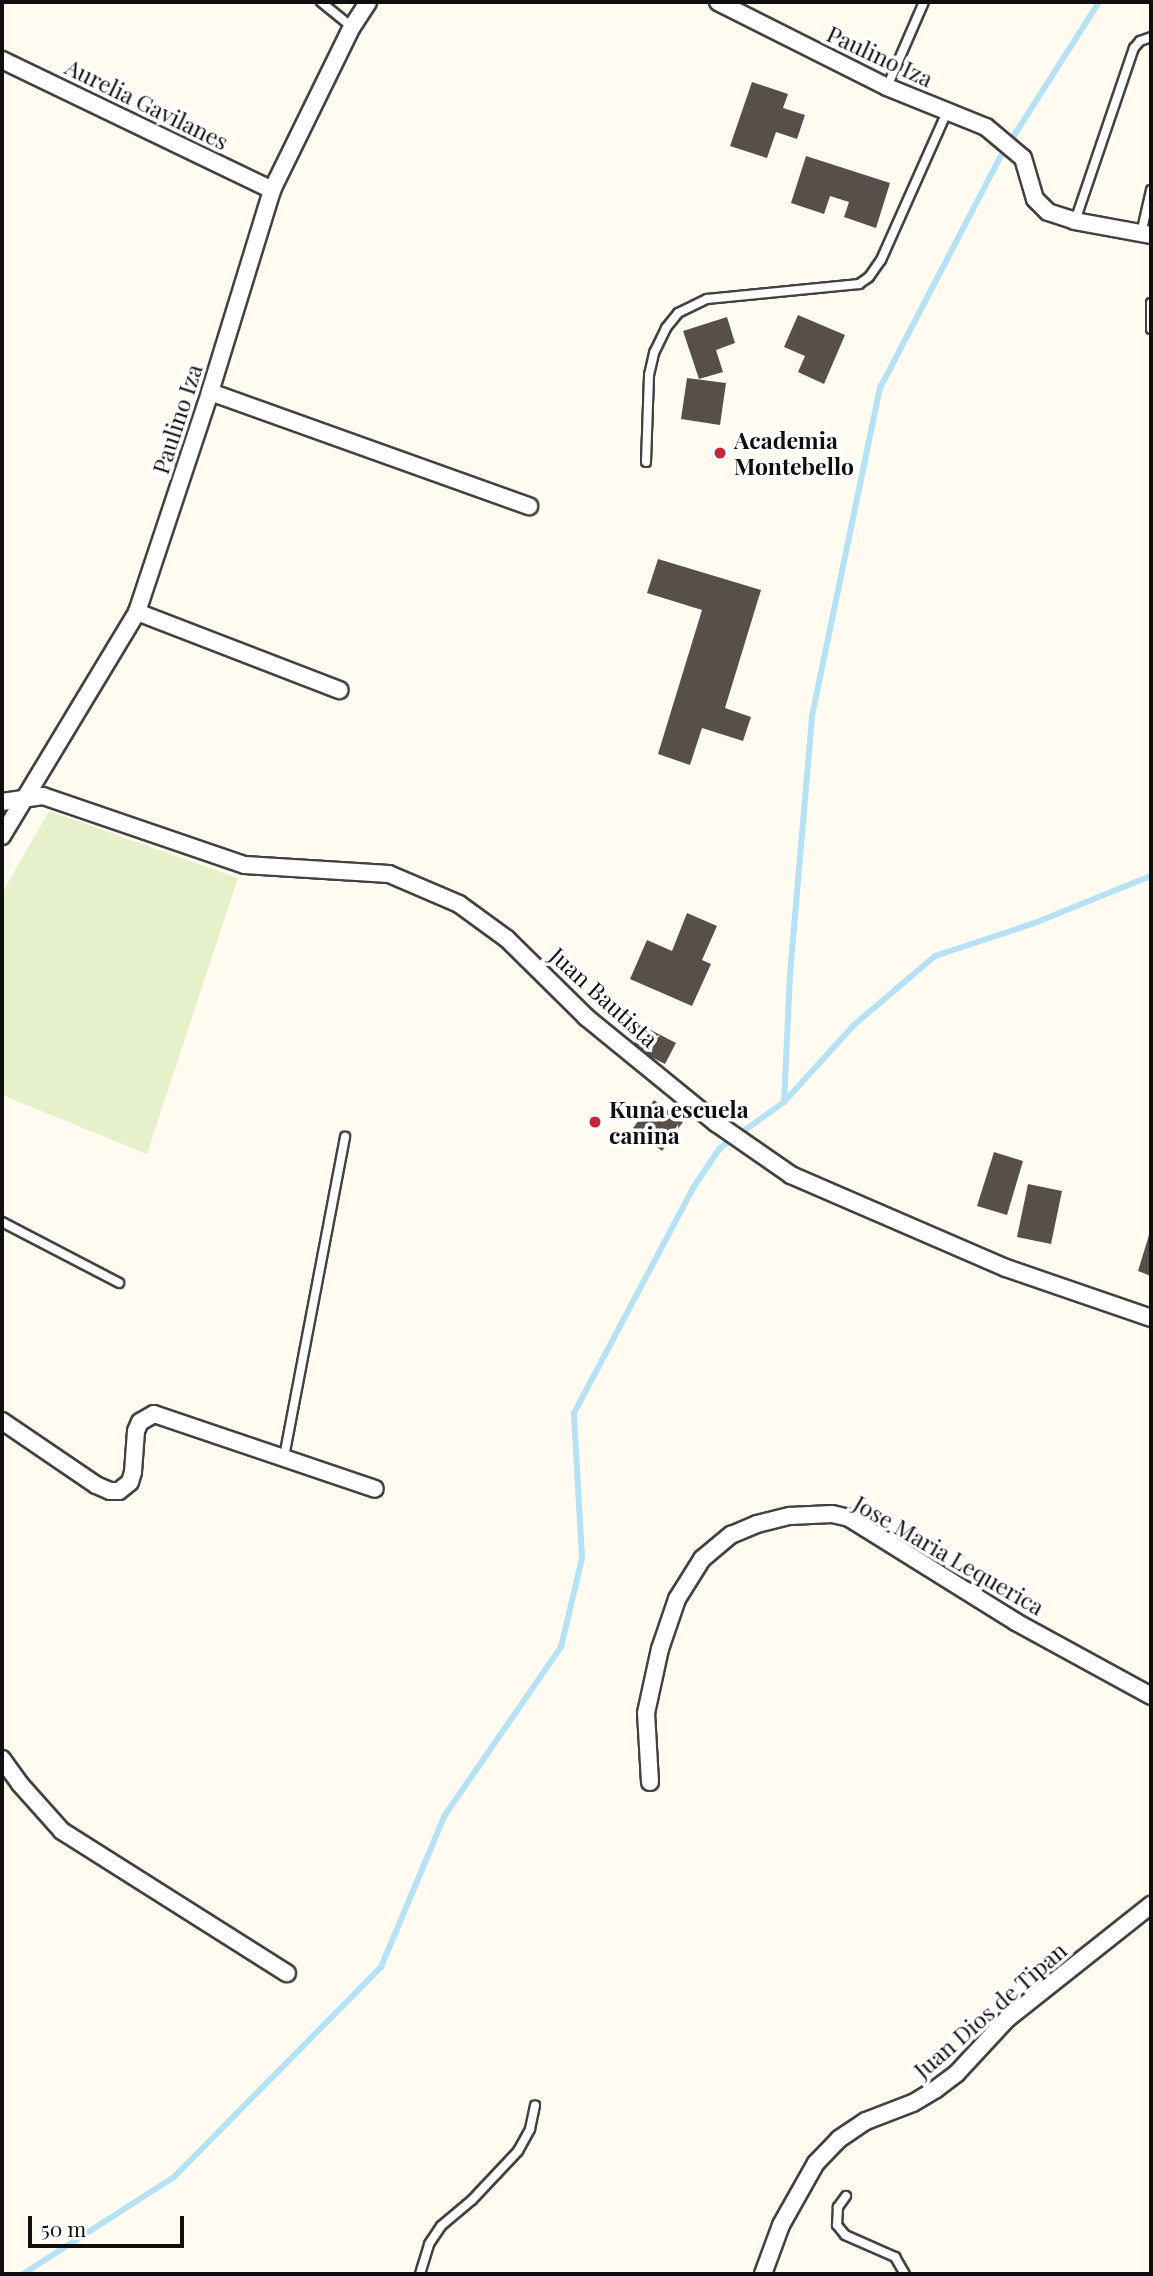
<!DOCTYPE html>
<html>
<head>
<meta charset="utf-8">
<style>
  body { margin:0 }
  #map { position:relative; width:1153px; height:2276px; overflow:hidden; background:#fffbf1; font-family:"Playfair Display",serif }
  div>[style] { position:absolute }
  .pitch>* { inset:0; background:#e6f1cc }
  .stream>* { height:6px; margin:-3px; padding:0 3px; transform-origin:3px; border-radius:3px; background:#b6e2f6 }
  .building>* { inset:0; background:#584f4b }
  .roads { filter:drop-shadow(2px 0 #424242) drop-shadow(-2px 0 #424242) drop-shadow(0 2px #424242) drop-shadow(0 -2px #424242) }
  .lane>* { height:8px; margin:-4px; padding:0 4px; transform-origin:4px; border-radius:4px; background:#fff }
  .street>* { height:16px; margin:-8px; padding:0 8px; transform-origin:8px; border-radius:8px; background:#fff }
  .dots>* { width:19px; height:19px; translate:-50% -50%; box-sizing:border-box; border:4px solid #fff; border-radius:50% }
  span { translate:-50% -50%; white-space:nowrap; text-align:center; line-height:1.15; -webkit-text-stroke:7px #fff; paint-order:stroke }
  .street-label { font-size:23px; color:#0f0f0f }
  .poi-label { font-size:23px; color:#0f0f0f; font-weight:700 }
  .left { translate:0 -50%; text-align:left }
  .frame { position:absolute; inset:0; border:4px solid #0f0f0f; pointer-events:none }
  .scale { position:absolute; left:28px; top:2216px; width:156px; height:32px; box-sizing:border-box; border:4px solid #0f0f0f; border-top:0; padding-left:9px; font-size:21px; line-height:24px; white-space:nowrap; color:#0f0f0f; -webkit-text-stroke:5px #fff; paint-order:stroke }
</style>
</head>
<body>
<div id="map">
  <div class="pitch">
    <i style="clip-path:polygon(49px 811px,238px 878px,147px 1154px,2px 1095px,2px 893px)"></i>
  </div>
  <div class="stream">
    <i style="left:784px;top:1102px;width:105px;rotate:-47.7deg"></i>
    <i style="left:855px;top:1024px;width:105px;rotate:-40.4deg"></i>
    <i style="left:935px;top:956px;width:102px;rotate:-18.3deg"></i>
    <i style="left:1032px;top:924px;width:128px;rotate:-22deg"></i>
    <i style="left:23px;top:2274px;width:179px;rotate:-32.7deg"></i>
    <i style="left:174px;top:2177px;width:295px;rotate:-45.4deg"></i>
    <i style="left:381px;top:1967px;width:165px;rotate:-67.2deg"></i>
    <i style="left:445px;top:1815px;width:204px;rotate:-55.4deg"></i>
    <i style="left:561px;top:1647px;width:91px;rotate:-76.7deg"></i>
    <i style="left:582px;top:1558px;width:145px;rotate:-93.2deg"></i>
    <i style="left:574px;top:1413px;width:255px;rotate:-62.1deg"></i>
    <i style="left:693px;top:1188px;width:48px;rotate:-56deg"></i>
    <i style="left:720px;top:1148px;width:79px;rotate:-35.7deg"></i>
    <i style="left:784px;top:1102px;width:128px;rotate:-87.3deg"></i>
    <i style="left:790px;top:974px;width:259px;rotate:-85.1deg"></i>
    <i style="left:812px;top:716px;width:335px;rotate:-78.3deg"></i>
    <i style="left:880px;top:388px;width:258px;rotate:-62.5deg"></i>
    <i style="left:999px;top:159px;width:186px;rotate:-57.5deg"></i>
  </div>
  <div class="building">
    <i style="clip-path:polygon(752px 82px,788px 94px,783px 108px,805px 115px,797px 139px,776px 132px,767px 158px,730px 146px)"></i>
    <i style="clip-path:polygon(806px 156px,890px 183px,876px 228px,844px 217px,849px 202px,830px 196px,824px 214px,791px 203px)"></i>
    <i style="clip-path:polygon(798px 315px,845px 335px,824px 384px,798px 372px,805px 356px,784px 347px)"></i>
    <i style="clip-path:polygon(727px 317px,735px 343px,716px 350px,723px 372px,699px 379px,683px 331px)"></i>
    <i style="clip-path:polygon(687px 378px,726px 383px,720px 425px,681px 419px)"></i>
    <i style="clip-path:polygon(658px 559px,761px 590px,725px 708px,751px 717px,743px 741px,702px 728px,690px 765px,658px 754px,702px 610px,647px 593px)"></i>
    <i style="clip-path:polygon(687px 913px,717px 926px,702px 960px,711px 964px,692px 1006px,630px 979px,647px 940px,672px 951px)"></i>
    <i style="clip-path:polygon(643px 1026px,676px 1043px,665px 1064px,632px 1047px)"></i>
    <i style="clip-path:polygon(654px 1100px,683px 1122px,662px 1151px,633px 1128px)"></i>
    <i style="clip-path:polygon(994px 1152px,1023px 1161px,1007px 1215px,977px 1206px)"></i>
    <i style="clip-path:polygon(1028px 1184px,1062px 1191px,1051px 1244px,1017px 1237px)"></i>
    <i style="clip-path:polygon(1149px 1235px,1151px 1236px,1151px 1276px,1138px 1271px)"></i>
  </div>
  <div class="roads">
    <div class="lane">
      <i style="left:321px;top:2px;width:40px;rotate:39deg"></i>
      <i style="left:887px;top:87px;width:93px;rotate:-66.5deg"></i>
      <i style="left:1075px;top:221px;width:183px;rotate:-71.2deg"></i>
      <i style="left:1134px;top:48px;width:9px;rotate:-49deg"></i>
      <i style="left:1140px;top:41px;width:12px;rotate:-20deg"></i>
      <i style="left:1141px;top:234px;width:45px;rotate:-77.2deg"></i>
      <i style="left:1151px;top:303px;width:26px;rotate:90deg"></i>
      <i style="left:646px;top:462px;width:87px;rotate:-88deg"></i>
      <i style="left:649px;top:375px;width:23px;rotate:-77deg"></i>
      <i style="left:654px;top:353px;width:28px;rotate:-64deg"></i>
      <i style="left:666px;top:328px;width:19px;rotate:-51deg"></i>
      <i style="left:678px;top:313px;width:32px;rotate:-26deg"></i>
      <i style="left:707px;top:299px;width:153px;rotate:-5.6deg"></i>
      <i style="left:859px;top:284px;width:12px;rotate:-35deg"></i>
      <i style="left:869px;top:277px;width:21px;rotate:-55deg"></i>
      <i style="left:881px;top:260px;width:162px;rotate:-66deg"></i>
      <i style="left:2px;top:1222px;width:132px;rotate:27.5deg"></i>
      <i style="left:284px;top:1457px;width:326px;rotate:-79.2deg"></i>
      <i style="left:846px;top:2196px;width:14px;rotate:126deg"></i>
      <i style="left:838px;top:2207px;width:18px;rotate:93deg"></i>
      <i style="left:837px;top:2225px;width:13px;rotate:51deg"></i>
      <i style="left:845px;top:2235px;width:55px;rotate:23.7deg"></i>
      <i style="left:895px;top:2257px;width:20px;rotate:60deg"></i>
      <i style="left:420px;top:2274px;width:31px;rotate:-73deg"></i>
      <i style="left:429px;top:2244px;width:22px;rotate:-56deg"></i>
      <i style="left:441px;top:2226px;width:40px;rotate:-40deg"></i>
      <i style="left:472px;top:2200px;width:67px;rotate:-46.8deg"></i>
      <i style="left:518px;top:2151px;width:25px;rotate:-61deg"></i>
      <i style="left:530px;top:2129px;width:24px;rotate:-78deg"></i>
    </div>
    <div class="street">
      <i style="left:718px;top:2px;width:189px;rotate:26.7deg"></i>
      <i style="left:887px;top:87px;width:107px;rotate:22deg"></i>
      <i style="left:986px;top:127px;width:48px;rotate:40deg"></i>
      <i style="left:1023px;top:158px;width:43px;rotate:73.7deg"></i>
      <i style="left:1035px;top:199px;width:18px;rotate:45deg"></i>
      <i style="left:1048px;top:212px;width:28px;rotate:18deg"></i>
      <i style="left:1075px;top:221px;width:77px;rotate:10.4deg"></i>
      <i style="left:2px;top:60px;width:300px;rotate:25.7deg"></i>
      <i style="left:210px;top:392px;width:339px;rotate:19.7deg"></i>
      <i style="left:137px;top:612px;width:217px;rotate:21.1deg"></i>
      <i style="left:2px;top:802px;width:41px;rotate:-8.3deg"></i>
      <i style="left:43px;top:796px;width:213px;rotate:18.9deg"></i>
      <i style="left:245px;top:865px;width:144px;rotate:3.6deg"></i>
      <i style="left:389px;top:874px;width:76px;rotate:23.2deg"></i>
      <i style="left:459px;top:904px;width:59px;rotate:36.1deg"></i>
      <i style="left:507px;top:939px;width:111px;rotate:44.6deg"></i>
      <i style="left:586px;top:1017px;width:168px;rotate:39.2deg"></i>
      <i style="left:716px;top:1123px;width:91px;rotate:34.7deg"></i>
      <i style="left:791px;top:1175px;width:234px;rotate:23.4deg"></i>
      <i style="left:1006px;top:1268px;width:153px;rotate:19deg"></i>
      <i style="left:2px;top:836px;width:262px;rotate:-58.9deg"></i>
      <i style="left:137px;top:612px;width:232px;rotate:-71.6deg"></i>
      <i style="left:210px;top:392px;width:211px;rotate:-72.9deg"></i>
      <i style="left:272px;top:190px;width:182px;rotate:-63.9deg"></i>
      <i style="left:352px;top:27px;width:30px;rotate:-57deg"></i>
      <i style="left:2px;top:1421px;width:114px;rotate:34.2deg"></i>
      <i style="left:96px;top:1485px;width:15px;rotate:23deg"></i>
      <i style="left:110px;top:1491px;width:9px"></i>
      <i style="left:119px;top:1491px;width:14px;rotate:-39deg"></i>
      <i style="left:130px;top:1482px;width:10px;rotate:-73deg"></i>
      <i style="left:133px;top:1472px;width:41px;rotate:-85.8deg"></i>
      <i style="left:136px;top:1431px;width:10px;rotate:-66deg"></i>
      <i style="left:140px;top:1422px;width:16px;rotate:-30deg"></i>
      <i style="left:154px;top:1414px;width:233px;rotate:18.7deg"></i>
      <i style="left:2px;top:1759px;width:31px;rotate:54deg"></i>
      <i style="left:20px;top:1784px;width:63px;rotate:48.2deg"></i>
      <i style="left:62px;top:1831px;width:266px;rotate:32.3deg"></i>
      <i style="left:650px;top:1782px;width:69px;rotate:-93.3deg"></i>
      <i style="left:646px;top:1713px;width:66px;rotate:-77.7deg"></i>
      <i style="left:660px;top:1649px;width:53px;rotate:-71.2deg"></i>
      <i style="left:677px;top:1599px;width:47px;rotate:-58deg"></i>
      <i style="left:702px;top:1559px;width:38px;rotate:-40deg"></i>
      <i style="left:731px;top:1535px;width:28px;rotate:-23deg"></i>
      <i style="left:757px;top:1524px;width:34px;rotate:-14deg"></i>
      <i style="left:790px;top:1516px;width:42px;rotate:-2.7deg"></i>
      <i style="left:832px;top:1514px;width:17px;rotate:13deg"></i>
      <i style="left:849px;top:1518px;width:197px;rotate:31.9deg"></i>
      <i style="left:1016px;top:1622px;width:154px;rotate:28.7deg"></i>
      <i style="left:763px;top:2274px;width:52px;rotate:-69.8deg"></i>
      <i style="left:781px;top:2225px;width:71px;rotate:-60.6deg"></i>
      <i style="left:816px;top:2163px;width:33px;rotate:-46deg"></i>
      <i style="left:839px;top:2139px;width:32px;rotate:-34deg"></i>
      <i style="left:866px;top:2121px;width:50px;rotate:-21deg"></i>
      <i style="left:913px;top:2103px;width:27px;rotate:-31deg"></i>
      <i style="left:936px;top:2089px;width:26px;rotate:-37deg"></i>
      <i style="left:957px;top:2073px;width:74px;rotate:-47.2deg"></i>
      <i style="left:1007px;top:2019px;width:184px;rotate:-38.4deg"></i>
    </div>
  </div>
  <div class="dots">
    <i style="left:720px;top:453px;background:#be2839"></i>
    <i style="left:595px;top:1122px;background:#be2839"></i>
  </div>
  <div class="street-label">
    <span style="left:880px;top:56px;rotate:25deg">Paulino Iza</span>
    <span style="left:147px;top:104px;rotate:26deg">Aurelia Gavilanes</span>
    <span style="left:177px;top:419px;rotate:-72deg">Paulino Iza</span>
    <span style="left:604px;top:997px;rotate:42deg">Juan Bautista</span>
    <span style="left:949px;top:1555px;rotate:30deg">Jose Maria Lequerica</span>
    <span style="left:990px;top:2010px;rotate:-41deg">Juan Dios de Tipan</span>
  </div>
  <div class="poi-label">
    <span class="left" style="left:734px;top:453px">Academia<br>Montebello</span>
    <span class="left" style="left:609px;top:1122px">Kuna escuela<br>canina</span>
  </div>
  <div class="frame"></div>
  <div class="scale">50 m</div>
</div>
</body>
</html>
